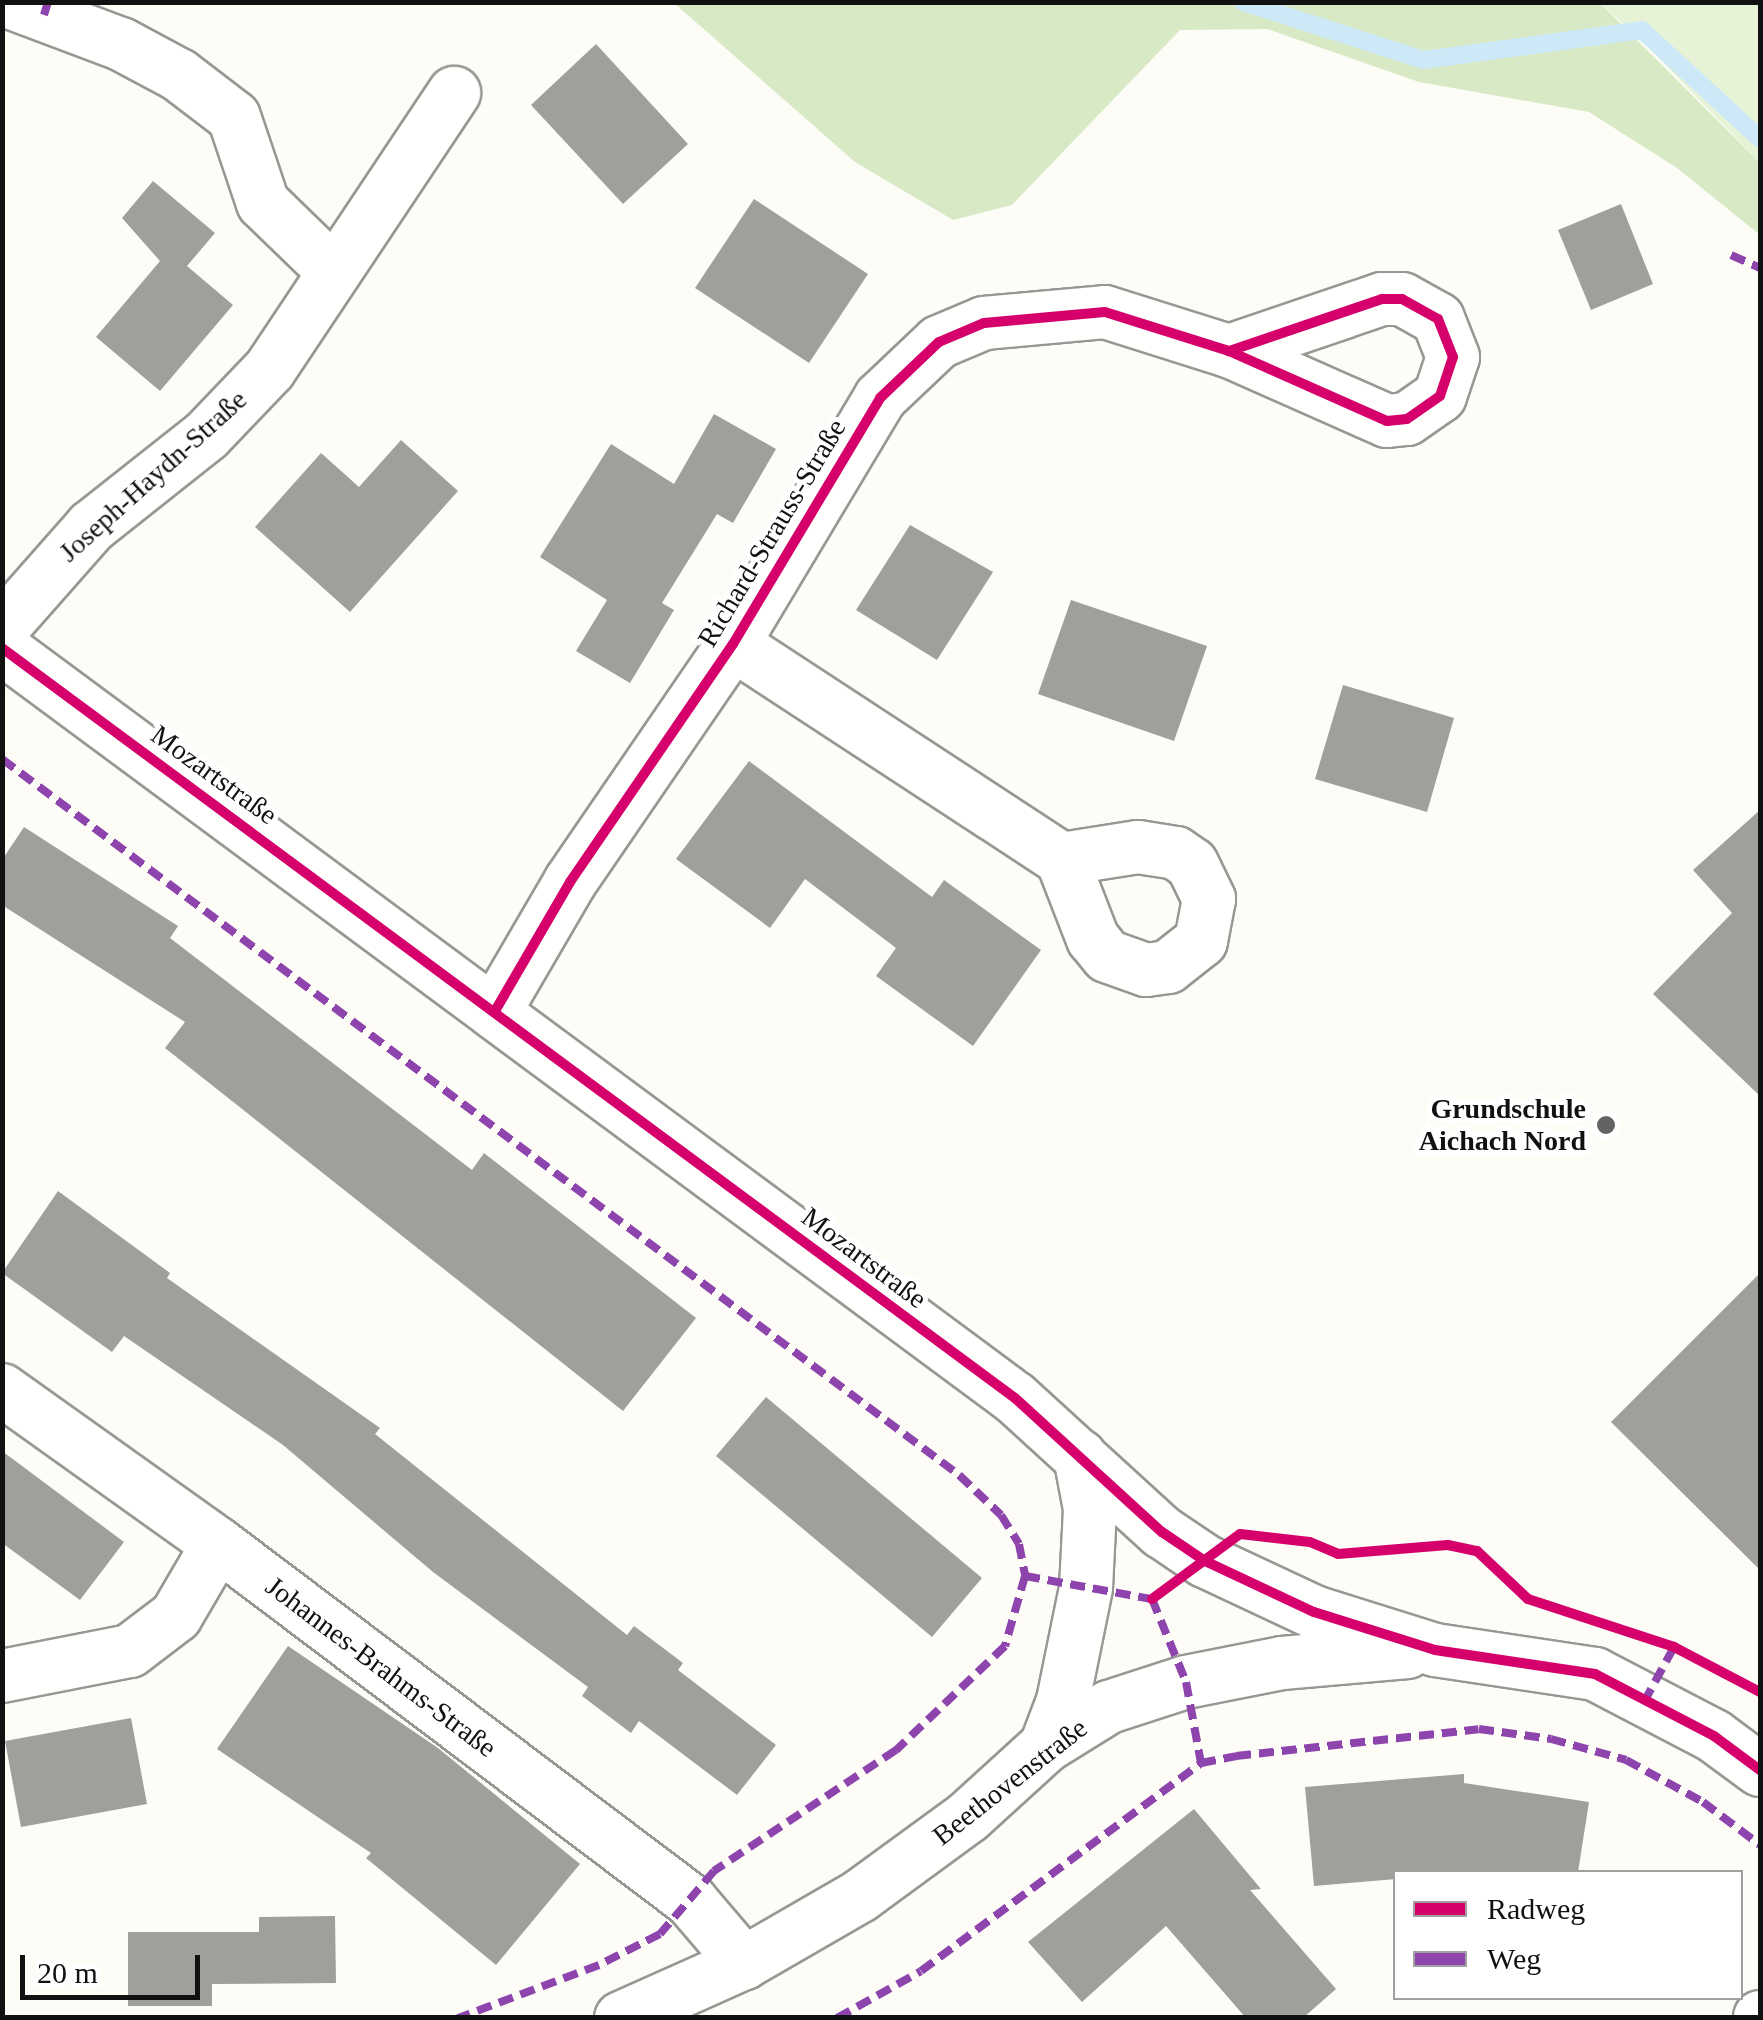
<!DOCTYPE html>
<html>
<head>
<meta charset="utf-8">
<style>
  body { margin:0 }
  #map { position:relative; width:1763px; height:2020px; overflow:hidden; background:#fdfcf7; font-family:Georgia,serif }
  div>[style] { position:absolute }
  .green>* { inset:0; background:#e7f3d7 }
  .forest>* { inset:0; background:#d8eac5 }
  .stream>* { height:18px; margin:-9px; padding:0 9px; transform-origin:9px; border-radius:9px; background:#cde8f7 }
  .building>* { inset:0; background:#a19f9c }
  .roads { filter:drop-shadow(2px 0 #979795) drop-shadow(-2px 0 #979795) drop-shadow(0 2px #979795) drop-shadow(0 -2px #979795) }
  .street>* { height:52px; margin:-26px; padding:0 26px; transform-origin:26px; border-radius:26px; background:#fffffe }
  .quiet>* { height:8px; margin-top:-4px; transform-origin:0; background:repeating-linear-gradient(90deg,#8e44ad 0 15px,transparent 0 23px) }
  .cycleway>* { height:10px; margin:-5px; padding:0 5px; transform-origin:5px; border-radius:5px; background:#d6006c }
  .dots>* { width:28px; height:28px; translate:-50% -50%; box-sizing:border-box; border:5px solid #fff; border-radius:50% }
  span { translate:-50% -50%; white-space:nowrap; text-align:center; line-height:1.15; -webkit-text-stroke:10px #fff; paint-order:stroke }
  .street-label { font-size:28px; color:#111 }
  .poi-label { font-size:28px; color:#111; font-weight:700 }
  .right { translate:-100% -50%; text-align:right }
  .frame { position:absolute; inset:0; border:5px solid #111; pointer-events:none }
  .legend { position:absolute; left:1393px; top:1870px; width:350px; height:130px; box-sizing:border-box; background:#fff; border:2px solid #a0a0a0; margin:0; padding:12px 18px; list-style:none; font-size:30px; color:#111 }
  .legend li { display:flex; align-items:center; gap:20px; height:50px }
  .legend b { width:50px; border:2px solid #a0a0a0 }
  .scale { position:absolute; left:20px; top:1955px; width:180px; height:45px; box-sizing:border-box; border:5px solid #111; border-top:0; padding-left:12px; font-size:30px; line-height:35px; white-space:nowrap; color:#111; -webkit-text-stroke:8px #fff; paint-order:stroke }
</style>
</head>
<body>
<div id="map">
  <div class="green">
    <i style="clip-path:polygon(1600px 3px,1760px 3px,1760px 163px,1651px 50px)"></i>
  </div>
  <div class="forest">
    <i style="clip-path:polygon(674px 3px,1600px 3px,1760px 163px,1760px 235px,1677px 168px,1589px 112px,1419px 82px,1267px 29px,1180px 30px,1012px 205px,953px 220px,855px 162px)"></i>
  </div>
  <div class="stream">
    <i style="left:1243px;top:2px;width:190px;rotate:17.8deg"></i>
    <i style="left:1424px;top:60px;width:220px;rotate:-7.8deg"></i>
    <i style="left:1642px;top:30px;width:161px;rotate:42.7deg"></i>
  </div>
  <div class="building">
    <i style="clip-path:polygon(596px 44px,688px 144px,623px 204px,531px 105px)"></i>
    <i style="clip-path:polygon(153px 181px,215px 233px,187px 266px,233px 305px,160px 391px,96px 337px,160px 261px,122px 218px)"></i>
    <i style="clip-path:polygon(754px 199px,868px 274px,809px 363px,695px 288px)"></i>
    <i style="clip-path:polygon(1621px 204px,1653px 284px,1591px 310px,1558px 230px)"></i>
    <i style="clip-path:polygon(714px 414px,776px 449px,733px 523px,717px 514px,662px 603px,674px 610px,630px 683px,576px 651px,607px 600px,540px 557px,611px 444px,674px 484px)"></i>
    <i style="clip-path:polygon(401px 440px,458px 491px,350px 612px,255px 527px,321px 453px,359px 487px)"></i>
    <i style="clip-path:polygon(910px 525px,993px 572px,937px 660px,856px 610px)"></i>
    <i style="clip-path:polygon(1071px 600px,1207px 646px,1174px 741px,1038px 694px)"></i>
    <i style="clip-path:polygon(1343px 685px,1454px 718px,1427px 812px,1315px 779px)"></i>
    <i style="clip-path:polygon(749px 761px,932px 897px,944px 880px,1041px 950px,973px 1046px,876px 976px,896px 948px,805px 879px,770px 928px,676px 859px)"></i>
    <i style="clip-path:polygon(1760px 810px,1760px 1096px,1653px 994px,1732px 913px,1693px 870px)"></i>
    <i style="clip-path:polygon(24px 827px,178px 926px,170px 938px,472px 1170px,484px 1153px,696px 1318px,623px 1411px,165px 1048px,185px 1022px,2px 905px,2px 860px)"></i>
    <i style="clip-path:polygon(58px 1191px,170px 1273px,167px 1278px,380px 1428px,375px 1434px,627px 1635px,634px 1626px,683px 1663px,678px 1670px,776px 1745px,737px 1795px,639px 1721px,631px 1733px,582px 1696px,588px 1687px,433px 1572px,283px 1445px,124px 1336px,112px 1352px,2px 1273px)"></i>
    <i style="clip-path:polygon(1760px 1273px,1760px 1570px,1611px 1422px)"></i>
    <i style="clip-path:polygon(766px 1397px,982px 1578px,932px 1637px,716px 1456px)"></i>
    <i style="clip-path:polygon(2px 1451px,124px 1542px,80px 1600px,2px 1543px)"></i>
    <i style="clip-path:polygon(288px 1646px,438px 1748px,580px 1864px,496px 1965px,366px 1858px,371px 1853px,217px 1749px)"></i>
    <i style="clip-path:polygon(131px 1718px,147px 1804px,21px 1827px,5px 1741px)"></i>
    <i style="clip-path:polygon(1464px 1774px,1464px 1783px,1589px 1802px,1578px 1872px,1396px 1872px,1396px 1879px,1314px 1886px,1305px 1787px)"></i>
    <i style="clip-path:polygon(1194px 1809px,1261px 1889px,1250px 1890px,1336px 1989px,1303px 2018px,1246px 2018px,1166px 1926px,1082px 2002px,1028px 1942px)"></i>
    <i style="clip-path:polygon(335px 1916px,336px 1983px,212px 1984px,212px 2006px,128px 2006px,128px 1932px,259px 1932px,259px 1917px)"></i>
  </div>
  <div class="roads">
    <div class="street">
      <i style="left:9px;top:2px;width:120px;rotate:20.6deg"></i>
      <i style="left:121px;top:44px;width:66px;rotate:28.1deg"></i>
      <i style="left:179px;top:75px;width:69px;rotate:37.4deg"></i>
      <i style="left:234px;top:117px;width:91px;rotate:71.4deg"></i>
      <i style="left:263px;top:203px;width:95px;rotate:44.1deg"></i>
      <i style="left:2px;top:628px;width:135px;rotate:-48.6deg"></i>
      <i style="left:91px;top:527px;width:148px;rotate:-38.4deg"></i>
      <i style="left:207px;top:435px;width:91px;rotate:-46.3deg"></i>
      <i style="left:270px;top:369px;width:332px;rotate:-56.3deg"></i>
      <i style="left:733px;top:644px;width:393px;rotate:33.2deg"></i>
      <i style="left:2px;top:648px;width:1260px;rotate:36.52deg"></i>
      <i style="left:1015px;top:1398px;width:199px;rotate:42.4deg"></i>
      <i style="left:1162px;top:1532px;width:52px;rotate:34deg"></i>
      <i style="left:1205px;top:1561px;width:120px;rotate:25.1deg"></i>
      <i style="left:1314px;top:1612px;width:127px;rotate:17.4deg"></i>
      <i style="left:1435px;top:1650px;width:162px;rotate:8.5deg"></i>
      <i style="left:1595px;top:1674px;width:134px;rotate:27.5deg"></i>
      <i style="left:1714px;top:1736px;width:57px;rotate:36.5deg"></i>
      <i style="left:1138px;top:847px;width:38px;rotate:9deg"></i>
      <i style="left:1176px;top:853px;width:19px;rotate:35deg"></i>
      <i style="left:1192px;top:864px;width:39px;rotate:64deg"></i>
      <i style="left:1209px;top:899px;width:43px;rotate:100.8deg"></i>
      <i style="left:1201px;top:941px;width:42px;rotate:141.8deg"></i>
      <i style="left:1168px;top:967px;width:22px;rotate:172deg"></i>
      <i style="left:1146px;top:970px;width:41px;rotate:-160.3deg"></i>
      <i style="left:1107px;top:956px;width:22px;rotate:-129deg"></i>
      <i style="left:1093px;top:939px;width:86px;rotate:-111.2deg"></i>
      <i style="left:1062px;top:859px;width:77px;rotate:-9deg"></i>
      <i style="left:495px;top:1011px;width:149px;rotate:-59.8deg"></i>
      <i style="left:570px;top:882px;width:288px;rotate:-55.6deg"></i>
      <i style="left:733px;top:644px;width:287px;rotate:-59.1deg"></i>
      <i style="left:880px;top:398px;width:81px;rotate:-43.5deg"></i>
      <i style="left:939px;top:342px;width:49px;rotate:-22.9deg"></i>
      <i style="left:984px;top:323px;width:121px;rotate:-5.2deg"></i>
      <i style="left:1105px;top:312px;width:130px;rotate:17.5deg"></i>
      <i style="left:1229px;top:351px;width:173px;rotate:23.9deg"></i>
      <i style="left:1387px;top:421px;width:20px;rotate:-6deg"></i>
      <i style="left:1407px;top:419px;width:40px;rotate:-34.9deg"></i>
      <i style="left:1440px;top:396px;width:41px;rotate:-71.6deg"></i>
      <i style="left:1453px;top:357px;width:41px;rotate:-111.5deg"></i>
      <i style="left:1438px;top:319px;width:41px;rotate:-150.9deg"></i>
      <i style="left:1402px;top:299px;width:20px;rotate:180deg"></i>
      <i style="left:1382px;top:299px;width:162px;rotate:161.2deg"></i>
      <i style="left:2px;top:1390px;width:265px;rotate:35.5deg"></i>
      <i style="left:218px;top:1544px;width:593px;rotate:37.04deg"></i>
      <i style="left:691px;top:1901px;width:82px;rotate:49.5deg"></i>
      <i style="left:2px;top:1676px;width:130px;rotate:-11.1deg"></i>
      <i style="left:130px;top:1651px;width:58px;rotate:-37.3deg"></i>
      <i style="left:176px;top:1616px;width:83px;rotate:-59.7deg"></i>
      <i style="left:1046px;top:1746px;width:48px;rotate:-69.3deg"></i>
      <i style="left:1063px;top:1701px;width:115px;rotate:-78.5deg"></i>
      <i style="left:1086px;top:1588px;width:79px;rotate:-87.1deg"></i>
      <i style="left:1090px;top:1509px;width:54px;rotate:-100.7deg"></i>
      <i style="left:621px;top:2018px;width:135px;rotate:-24.1deg"></i>
      <i style="left:744px;top:1963px;width:134px;rotate:-30deg"></i>
      <i style="left:860px;top:1896px;width:134px;rotate:-36.2deg"></i>
      <i style="left:968px;top:1817px;width:105px;rotate:-42.3deg"></i>
      <i style="left:1046px;top:1746px;width:74px;rotate:-31.8deg"></i>
      <i style="left:1109px;top:1707px;width:81px;rotate:-18deg"></i>
      <i style="left:1186px;top:1682px;width:98px;rotate:-11.2deg"></i>
      <i style="left:1282px;top:1663px;width:126px;rotate:-5deg"></i>
      <i style="left:1760px;top:2018px;width:1px;rotate:-90deg"></i>
    </div>
  </div>
  <div class="quiet">
    <i style="left:44px;top:15px;width:14px;rotate:-73deg"></i>
    <i style="left:1731px;top:255px;width:32px;rotate:24deg"></i>
    <i style="left:2px;top:759px;width:1195px;rotate:36.8deg"></i>
    <i style="left:959px;top:1475px;width:58px;rotate:43.6deg"></i>
    <i style="left:1001px;top:1515px;width:34px;rotate:58deg"></i>
    <i style="left:1019px;top:1544px;width:33px;rotate:79deg"></i>
    <i style="left:1025px;top:1576px;width:73px;rotate:105.9deg"></i>
    <i style="left:1005px;top:1646px;width:151px;rotate:136.3deg"></i>
    <i style="left:896px;top:1750px;width:219px;rotate:146.4deg"></i>
    <i style="left:714px;top:1871px;width:83px;rotate:130.6deg"></i>
    <i style="left:660px;top:1934px;width:68px;rotate:153.1deg"></i>
    <i style="left:599px;top:1965px;width:151px;rotate:159.4deg"></i>
    <i style="left:1025px;top:1576px;width:129px;rotate:10.3deg"></i>
    <i style="left:1152px;top:1599px;width:90px;rotate:67.7deg"></i>
    <i style="left:1186px;top:1682px;width:82px;rotate:79.5deg"></i>
    <i style="left:1644px;top:1702px;width:63px;rotate:-61.4deg"></i>
    <i style="left:837px;top:2018px;width:96px;rotate:-29.2deg"></i>
    <i style="left:921px;top:1971px;width:349px;rotate:-36.6deg"></i>
    <i style="left:1201px;top:1763px;width:36px;rotate:-11deg"></i>
    <i style="left:1236px;top:1756px;width:244px;rotate:-6.3deg"></i>
    <i style="left:1479px;top:1729px;width:73px;rotate:7.9deg"></i>
    <i style="left:1551px;top:1739px;width:78px;rotate:15.6deg"></i>
    <i style="left:1626px;top:1760px;width:88px;rotate:28.6deg"></i>
    <i style="left:1703px;top:1802px;width:71px;rotate:37deg"></i>
  </div>
  <div class="cycleway">
    <i style="left:2px;top:648px;width:1260px;rotate:36.52deg"></i>
    <i style="left:1015px;top:1398px;width:199px;rotate:42.4deg"></i>
    <i style="left:1162px;top:1532px;width:52px;rotate:34deg"></i>
    <i style="left:1205px;top:1561px;width:120px;rotate:25.1deg"></i>
    <i style="left:1314px;top:1612px;width:127px;rotate:17.4deg"></i>
    <i style="left:1435px;top:1650px;width:162px;rotate:8.5deg"></i>
    <i style="left:1595px;top:1674px;width:134px;rotate:27.5deg"></i>
    <i style="left:1714px;top:1736px;width:57px;rotate:36.5deg"></i>
    <i style="left:495px;top:1011px;width:149px;rotate:-59.8deg"></i>
    <i style="left:570px;top:882px;width:288px;rotate:-55.6deg"></i>
    <i style="left:733px;top:644px;width:287px;rotate:-59.1deg"></i>
    <i style="left:880px;top:398px;width:81px;rotate:-43.5deg"></i>
    <i style="left:939px;top:342px;width:49px;rotate:-22.9deg"></i>
    <i style="left:984px;top:323px;width:121px;rotate:-5.2deg"></i>
    <i style="left:1105px;top:312px;width:130px;rotate:17.5deg"></i>
    <i style="left:1229px;top:351px;width:173px;rotate:23.9deg"></i>
    <i style="left:1387px;top:421px;width:20px;rotate:-6deg"></i>
    <i style="left:1407px;top:419px;width:40px;rotate:-34.9deg"></i>
    <i style="left:1440px;top:396px;width:41px;rotate:-71.6deg"></i>
    <i style="left:1453px;top:357px;width:41px;rotate:-111.5deg"></i>
    <i style="left:1438px;top:319px;width:41px;rotate:-150.9deg"></i>
    <i style="left:1402px;top:299px;width:20px;rotate:180deg"></i>
    <i style="left:1382px;top:299px;width:162px;rotate:161.2deg"></i>
    <i style="left:1152px;top:1599px;width:109px;rotate:-36.5deg"></i>
    <i style="left:1240px;top:1534px;width:70px;rotate:6.5deg"></i>
    <i style="left:1310px;top:1542px;width:30px;rotate:23deg"></i>
    <i style="left:1338px;top:1554px;width:110px;rotate:-4.7deg"></i>
    <i style="left:1448px;top:1545px;width:30px;rotate:12deg"></i>
    <i style="left:1477px;top:1551px;width:70px;rotate:43.3deg"></i>
    <i style="left:1528px;top:1599px;width:154px;rotate:18.2deg"></i>
    <i style="left:1674px;top:1647px;width:97px;rotate:27.6deg"></i>
  </div>
  <div class="dots">
    <i style="left:1606px;top:1125px;background:#646362"></i>
  </div>
  <div class="street-label">
    <span style="left:153px;top:476px;rotate:-42deg">Joseph-Haydn-Straße</span>
    <span style="left:772px;top:533px;rotate:-59deg">Richard-Strauss-Straße</span>
    <span style="left:214px;top:775px;rotate:36deg">Mozartstraße</span>
    <span style="left:864px;top:1258px;rotate:37deg">Mozartstraße</span>
    <span style="left:381px;top:1667px;rotate:37deg">Johannes-Brahms-Straße</span>
    <span style="left:1010px;top:1782px;rotate:-38deg">Beethovenstraße</span>
  </div>
  <div class="poi-label">
    <span class="right" style="left:1586px;top:1125px">Grundschule<br>Aichach Nord</span>
  </div>
  <div class="frame"></div>
  <ul class="legend">
  <li><b style="height:12px;background:#d6006c"></b>Radweg</li>
  <li><b style="height:12px;background:#8e44ad"></b>Weg</li>
  </ul>
  <div class="scale">20 m</div>
</div>
</body>
</html>
